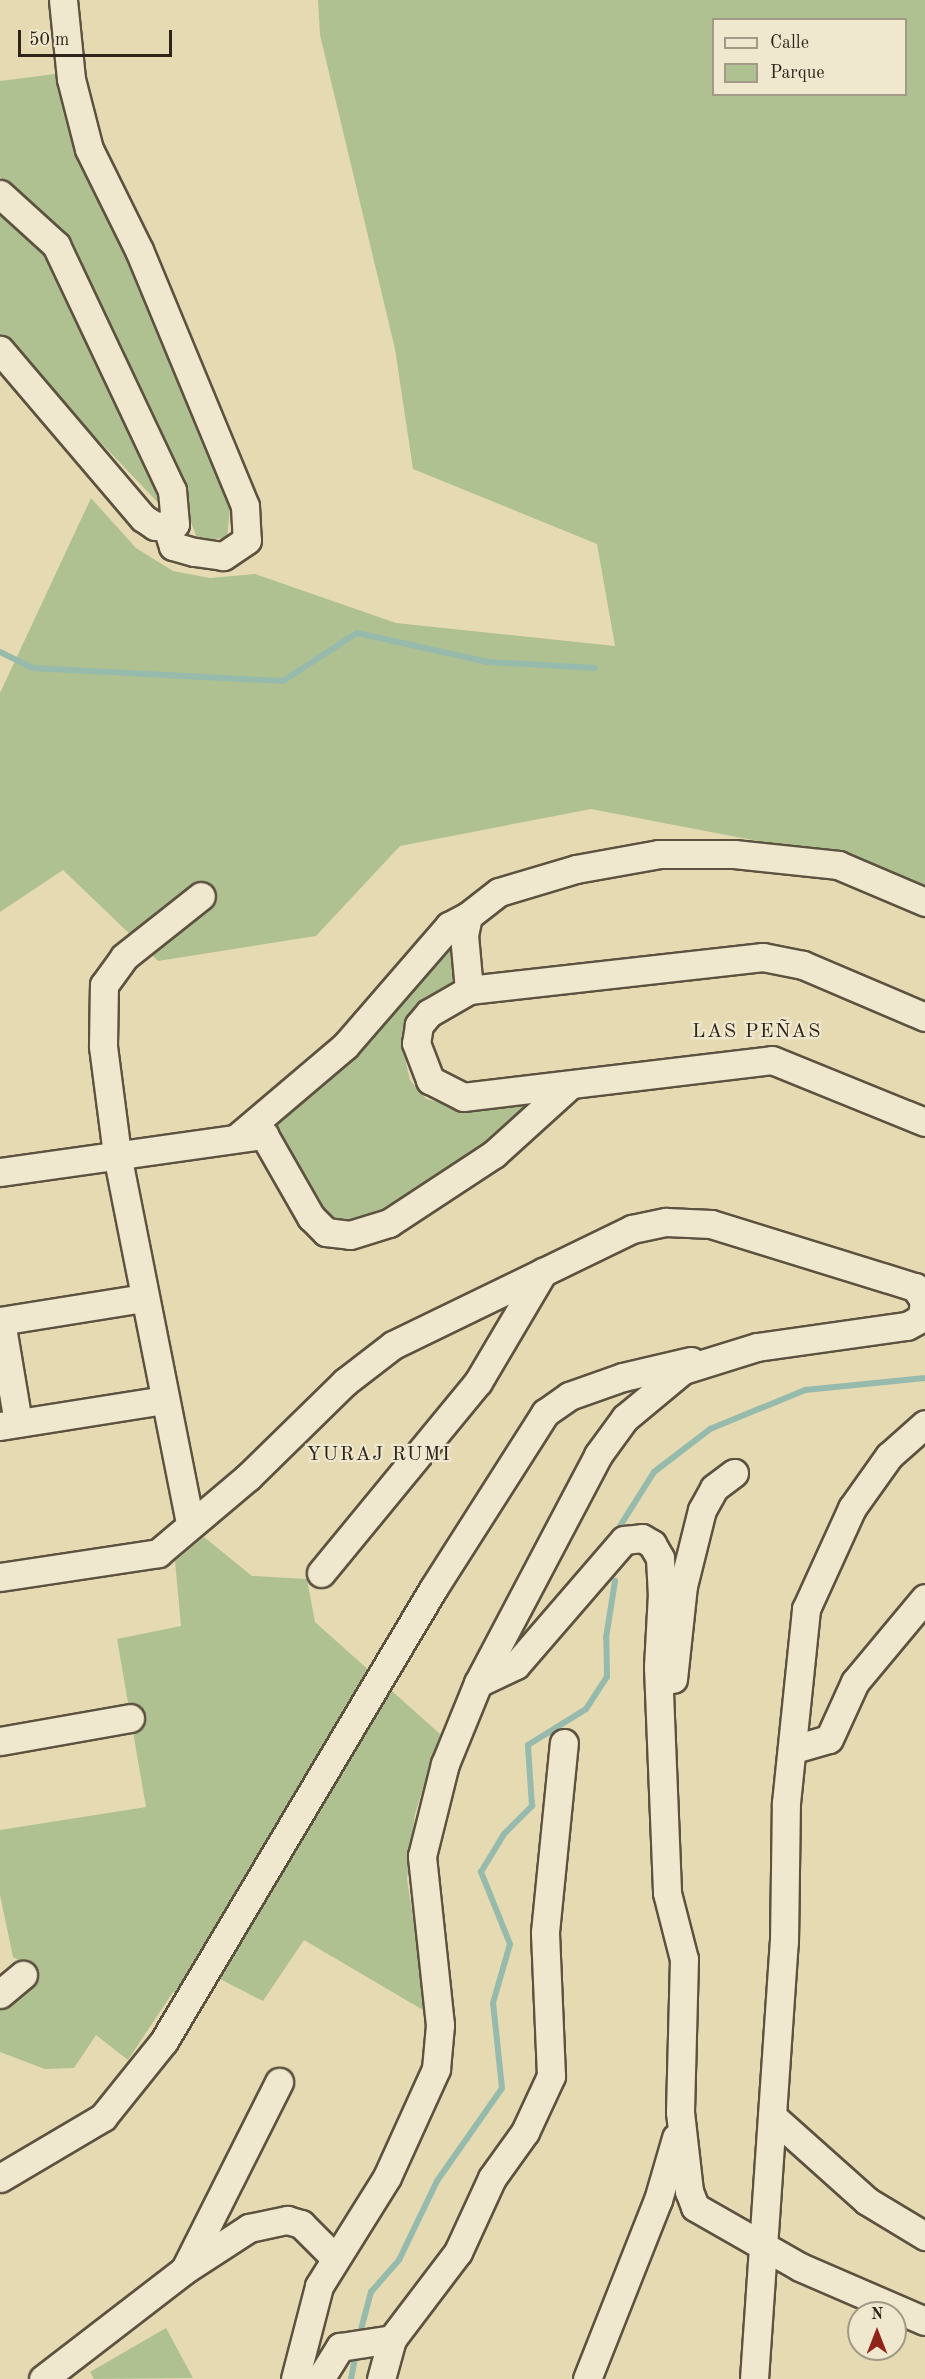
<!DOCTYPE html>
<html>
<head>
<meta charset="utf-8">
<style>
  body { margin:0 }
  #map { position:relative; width:925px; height:2379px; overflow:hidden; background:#e6dab3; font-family:"Old Standard TT",serif }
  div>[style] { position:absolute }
  .green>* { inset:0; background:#b0c191 }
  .stream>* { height:6px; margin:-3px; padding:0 3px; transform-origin:3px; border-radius:3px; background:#96bbac }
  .roads { filter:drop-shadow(2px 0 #5d5240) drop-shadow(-2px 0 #5d5240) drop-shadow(0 2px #5d5240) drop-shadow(0 -2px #5d5240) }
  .minor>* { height:27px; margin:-13.5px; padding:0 13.5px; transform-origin:13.5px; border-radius:13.5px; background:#efe7ce }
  span { translate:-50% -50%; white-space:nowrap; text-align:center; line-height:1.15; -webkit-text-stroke:4.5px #efe7ce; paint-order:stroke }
  .neighbourhood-label { font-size:20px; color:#2f241a; letter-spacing:1.5px }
  .legend { position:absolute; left:712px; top:18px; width:195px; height:78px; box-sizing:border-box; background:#efe7ce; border:2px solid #a29986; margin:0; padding:8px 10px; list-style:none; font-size:18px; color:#2f241a }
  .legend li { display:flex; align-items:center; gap:12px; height:30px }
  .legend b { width:30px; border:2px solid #a29986 }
  .north { position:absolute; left:847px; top:2301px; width:60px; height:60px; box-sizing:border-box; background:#efe7ce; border:2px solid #a29986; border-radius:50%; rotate:0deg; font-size:16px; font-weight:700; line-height:24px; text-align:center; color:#2f241a }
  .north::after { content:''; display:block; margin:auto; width:21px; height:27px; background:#8f2418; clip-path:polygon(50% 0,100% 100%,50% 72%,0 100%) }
  .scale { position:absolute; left:18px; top:30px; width:154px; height:27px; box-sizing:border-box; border:3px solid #2f241a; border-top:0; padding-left:8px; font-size:18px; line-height:21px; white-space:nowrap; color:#2f241a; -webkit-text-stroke:4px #efe7ce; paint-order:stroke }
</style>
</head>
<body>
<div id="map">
  <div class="green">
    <i style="clip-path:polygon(evenodd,318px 0,925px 0,925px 890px,825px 854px,591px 809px,400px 846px,316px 936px,158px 961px,63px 870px,0 912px,0 693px,91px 498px,136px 548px,173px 571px,210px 578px,255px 574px,396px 623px,615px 646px,597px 544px,413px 469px,395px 349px,320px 35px,318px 0,714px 20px,906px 20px,906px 94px,714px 94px,714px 20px)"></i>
    <i style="clip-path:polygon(55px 74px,82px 154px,138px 268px,231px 499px,227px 538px,198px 540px,166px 459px,33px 208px,0 177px,0 81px)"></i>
    <i style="clip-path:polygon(0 212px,41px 250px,166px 511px,0 337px)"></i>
    <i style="clip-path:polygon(453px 937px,456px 984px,423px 1000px,407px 1023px,403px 1050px,410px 1080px,426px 1099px,468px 1109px,540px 1101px,486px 1151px,372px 1219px,347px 1223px,328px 1214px,274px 1123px)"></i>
    <i style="clip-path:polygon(204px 1537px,252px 1576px,307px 1579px,315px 1622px,440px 1734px,415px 1814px,407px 1879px,428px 2013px,304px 1940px,263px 2001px,220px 1979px,199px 2009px,173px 1992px,128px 2060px,96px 2035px,74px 2068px,45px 2069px,0 2052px,0 2007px,40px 1971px,13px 1957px,0 1895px,0 1830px,146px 1807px,117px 1639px,181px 1626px,175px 1561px)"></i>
    <i style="clip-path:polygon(166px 2328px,193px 2378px,94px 2379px,90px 2372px)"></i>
  </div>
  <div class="stream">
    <i style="left:0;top:652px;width:37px;rotate:26deg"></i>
    <i style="left:33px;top:668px;width:250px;rotate:3deg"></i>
    <i style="left:283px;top:681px;width:88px;rotate:-33deg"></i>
    <i style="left:357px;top:633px;width:134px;rotate:12.5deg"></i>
    <i style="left:488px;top:662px;width:107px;rotate:3.2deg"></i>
    <i style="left:620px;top:1526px;width:64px;rotate:-57.8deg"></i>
    <i style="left:654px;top:1472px;width:71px;rotate:-37.5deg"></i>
    <i style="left:710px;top:1429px;width:103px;rotate:-22.3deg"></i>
    <i style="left:805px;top:1390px;width:121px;rotate:-5.7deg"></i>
    <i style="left:359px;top:2337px;width:47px;rotate:-75.1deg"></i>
    <i style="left:371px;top:2292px;width:43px;rotate:-48.8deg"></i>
    <i style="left:399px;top:2260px;width:88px;rotate:-64.3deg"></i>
    <i style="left:437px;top:2181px;width:113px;rotate:-55deg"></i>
    <i style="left:502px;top:2088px;width:85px;rotate:-96deg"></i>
    <i style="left:493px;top:2003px;width:61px;rotate:-73.9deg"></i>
    <i style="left:510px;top:1944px;width:78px;rotate:-111.9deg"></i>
    <i style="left:481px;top:1872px;width:44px;rotate:-58.8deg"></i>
    <i style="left:504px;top:1834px;width:40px;rotate:-45deg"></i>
    <i style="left:532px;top:1806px;width:61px;rotate:-93.8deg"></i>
    <i style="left:528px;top:1745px;width:68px;rotate:-31.8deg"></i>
    <i style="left:586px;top:1709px;width:38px;rotate:-57deg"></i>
    <i style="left:607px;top:1677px;width:39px;rotate:-91deg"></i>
    <i style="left:606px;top:1638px;width:58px;rotate:-81deg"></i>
    <i style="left:351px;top:2379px;width:26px;rotate:-79deg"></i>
  </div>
  <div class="roads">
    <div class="minor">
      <i style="left:63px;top:0;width:79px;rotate:84.2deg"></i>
      <i style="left:71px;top:79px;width:72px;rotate:75.6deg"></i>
      <i style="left:89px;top:149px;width:113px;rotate:63.7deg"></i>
      <i style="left:139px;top:250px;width:277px;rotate:67.5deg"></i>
      <i style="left:245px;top:506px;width:34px;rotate:87deg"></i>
      <i style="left:247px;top:540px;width:29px;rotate:146deg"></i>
      <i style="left:223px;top:556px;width:29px;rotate:-172deg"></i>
      <i style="left:194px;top:552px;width:22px;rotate:-164deg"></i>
      <i style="left:173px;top:546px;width:19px;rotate:-108deg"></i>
      <i style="left:0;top:194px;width:76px;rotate:42.3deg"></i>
      <i style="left:56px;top:245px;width:271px;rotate:64.7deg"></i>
      <i style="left:172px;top:490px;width:34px;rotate:85deg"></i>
      <i style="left:175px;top:524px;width:20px;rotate:174deg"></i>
      <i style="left:155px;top:526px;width:14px;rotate:-146deg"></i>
      <i style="left:143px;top:518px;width:221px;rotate:-130.4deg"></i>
      <i style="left:469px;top:990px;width:55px;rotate:-95.2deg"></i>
      <i style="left:464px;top:935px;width:19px;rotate:-78deg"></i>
      <i style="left:468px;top:916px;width:39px;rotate:-38deg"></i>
      <i style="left:499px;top:892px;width:80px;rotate:-16.6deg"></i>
      <i style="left:576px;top:869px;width:84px;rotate:-10.2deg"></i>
      <i style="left:659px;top:854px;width:75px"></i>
      <i style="left:734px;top:854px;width:105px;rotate:6deg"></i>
      <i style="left:838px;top:865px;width:95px;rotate:23deg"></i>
      <i style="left:925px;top:1017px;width:133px;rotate:-156.9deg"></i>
      <i style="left:803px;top:965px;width:41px;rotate:-168.7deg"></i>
      <i style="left:763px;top:957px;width:296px;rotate:173.6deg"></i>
      <i style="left:469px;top:990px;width:46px;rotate:150.1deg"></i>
      <i style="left:429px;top:1013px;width:16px;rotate:130deg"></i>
      <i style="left:419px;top:1025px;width:18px;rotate:99deg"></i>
      <i style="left:416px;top:1043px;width:40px;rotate:69deg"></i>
      <i style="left:430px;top:1080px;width:37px;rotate:27deg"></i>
      <i style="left:463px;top:1097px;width:311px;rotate:-6.8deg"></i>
      <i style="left:772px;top:1060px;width:165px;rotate:22.1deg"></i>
      <i style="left:240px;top:1135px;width:138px;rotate:-40.3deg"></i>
      <i style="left:345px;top:1046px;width:159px;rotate:-49.1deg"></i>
      <i style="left:449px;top:926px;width:21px;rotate:-28deg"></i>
      <i style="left:0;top:1172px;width:267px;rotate:-8deg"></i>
      <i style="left:264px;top:1135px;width:95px;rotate:60.2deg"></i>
      <i style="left:311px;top:1217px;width:21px;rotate:45deg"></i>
      <i style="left:326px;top:1232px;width:24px;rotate:7deg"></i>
      <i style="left:350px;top:1235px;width:41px;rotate:-17.1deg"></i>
      <i style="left:389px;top:1223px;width:126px;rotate:-33.3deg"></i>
      <i style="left:494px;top:1154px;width:100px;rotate:-42.2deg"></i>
      <i style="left:0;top:1321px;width:146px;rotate:-9.1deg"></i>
      <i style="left:1px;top:1321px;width:103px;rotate:80.5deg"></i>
      <i style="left:0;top:1426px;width:166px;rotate:-9deg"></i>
      <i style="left:190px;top:1523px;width:376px;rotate:-101.2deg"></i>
      <i style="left:117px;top:1154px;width:109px;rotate:-97.4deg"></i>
      <i style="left:103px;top:1046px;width:61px;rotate:-89.1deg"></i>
      <i style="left:104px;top:985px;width:34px;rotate:-54deg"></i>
      <i style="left:124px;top:957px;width:98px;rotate:-38.4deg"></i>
      <i style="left:321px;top:1573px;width:247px;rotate:-50.6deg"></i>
      <i style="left:478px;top:1382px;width:128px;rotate:-59.4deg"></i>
      <i style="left:0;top:1577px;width:160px;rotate:-8.6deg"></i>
      <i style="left:158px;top:1553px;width:118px;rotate:-40.2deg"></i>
      <i style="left:248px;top:1477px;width:136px;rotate:-44.4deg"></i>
      <i style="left:345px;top:1382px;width:61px;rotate:-37.6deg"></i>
      <i style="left:393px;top:1345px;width:266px;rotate:-25.9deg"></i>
      <i style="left:632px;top:1229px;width:35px;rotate:-12deg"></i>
      <i style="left:666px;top:1222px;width:45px;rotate:2.5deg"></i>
      <i style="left:711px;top:1224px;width:214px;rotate:17.2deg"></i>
      <i style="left:915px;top:1287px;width:17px;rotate:57deg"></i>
      <i style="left:924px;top:1301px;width:15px;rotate:98deg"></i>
      <i style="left:673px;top:1679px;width:94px;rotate:-83.9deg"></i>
      <i style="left:683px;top:1586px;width:78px;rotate:-76deg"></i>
      <i style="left:702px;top:1510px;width:25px;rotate:-61deg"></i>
      <i style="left:714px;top:1488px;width:25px;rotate:-37deg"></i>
      <i style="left:478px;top:1683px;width:42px;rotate:-25.3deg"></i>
      <i style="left:516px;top:1665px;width:165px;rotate:-49.2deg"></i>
      <i style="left:624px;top:1540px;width:18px;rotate:-6deg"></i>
      <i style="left:642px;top:1538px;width:12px;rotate:31deg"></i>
      <i style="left:652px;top:1544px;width:16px;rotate:60deg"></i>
      <i style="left:660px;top:1558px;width:35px;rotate:87deg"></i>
      <i style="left:662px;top:1593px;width:74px;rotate:93.1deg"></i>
      <i style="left:658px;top:1667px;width:226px;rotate:87.7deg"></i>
      <i style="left:667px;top:1893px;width:68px;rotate:75.6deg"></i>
      <i style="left:684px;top:1959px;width:153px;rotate:91.5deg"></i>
      <i style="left:680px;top:2112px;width:80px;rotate:83.5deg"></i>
      <i style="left:689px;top:2191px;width:17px;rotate:69deg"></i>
      <i style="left:695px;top:2207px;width:121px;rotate:29.7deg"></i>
      <i style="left:800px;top:2267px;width:136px;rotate:23.4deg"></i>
      <i style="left:0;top:1741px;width:132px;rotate:-10deg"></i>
      <i style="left:794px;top:1749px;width:36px;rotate:-16deg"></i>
      <i style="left:829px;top:1739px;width:63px;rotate:-65.5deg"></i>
      <i style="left:855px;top:1682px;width:109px;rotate:-50.2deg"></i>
      <i style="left:0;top:1994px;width:30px;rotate:-40deg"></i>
      <i style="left:772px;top:2116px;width:127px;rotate:41.8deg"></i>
      <i style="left:867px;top:2201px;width:68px;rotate:31.1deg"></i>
      <i style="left:0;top:2178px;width:120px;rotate:-30.6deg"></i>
      <i style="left:103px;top:2117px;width:97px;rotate:-51.2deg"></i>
      <i style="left:164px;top:2041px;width:526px;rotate:-59.24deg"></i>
      <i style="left:433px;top:1589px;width:209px;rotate:-57.5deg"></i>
      <i style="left:545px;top:1413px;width:29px;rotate:-35deg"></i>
      <i style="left:569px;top:1396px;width:57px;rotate:-19.4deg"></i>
      <i style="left:623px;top:1377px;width:70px;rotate:-13.2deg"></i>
      <i style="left:187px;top:2265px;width:205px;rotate:-63.3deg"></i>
      <i style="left:43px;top:2379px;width:177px;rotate:-37.6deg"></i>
      <i style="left:183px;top:2271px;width:79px;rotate:-33.1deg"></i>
      <i style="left:249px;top:2228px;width:39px;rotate:-12deg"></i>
      <i style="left:287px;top:2220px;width:15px;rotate:16deg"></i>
      <i style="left:301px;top:2224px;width:47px;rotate:45deg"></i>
      <i style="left:295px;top:2379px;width:96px;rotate:-75.5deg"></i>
      <i style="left:319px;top:2286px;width:128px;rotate:-58deg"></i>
      <i style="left:387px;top:2177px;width:119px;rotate:-65.6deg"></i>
      <i style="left:436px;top:2069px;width:44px;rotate:-84.8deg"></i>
      <i style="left:440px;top:2025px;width:170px;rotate:-96.1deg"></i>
      <i style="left:422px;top:1856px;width:95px;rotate:-76deg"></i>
      <i style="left:445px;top:1764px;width:87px;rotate:-67.8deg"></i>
      <i style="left:478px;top:1683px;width:258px;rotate:-62.2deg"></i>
      <i style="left:598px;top:1455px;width:46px;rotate:-53.9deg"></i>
      <i style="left:625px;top:1418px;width:75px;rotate:-39.6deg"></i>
      <i style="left:683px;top:1370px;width:77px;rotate:-17.3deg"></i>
      <i style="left:757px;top:1347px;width:151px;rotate:-8deg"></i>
      <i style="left:907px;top:1326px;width:21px;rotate:-29deg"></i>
      <i style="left:320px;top:2379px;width:38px;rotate:-58deg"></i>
      <i style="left:340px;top:2347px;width:53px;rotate:-8.7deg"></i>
      <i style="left:381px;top:2379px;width:41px;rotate:-74.6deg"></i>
      <i style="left:392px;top:2339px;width:109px;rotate:-52.8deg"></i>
      <i style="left:458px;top:2252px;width:81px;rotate:-65.3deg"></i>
      <i style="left:492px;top:2178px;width:57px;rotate:-54.3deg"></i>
      <i style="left:525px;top:2132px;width:62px;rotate:-65.1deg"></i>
      <i style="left:551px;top:2076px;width:144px;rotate:-92.4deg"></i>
      <i style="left:545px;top:1932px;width:190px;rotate:-84.3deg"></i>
      <i style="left:587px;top:2379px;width:193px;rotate:-68.4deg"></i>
      <i style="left:658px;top:2200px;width:65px;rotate:-73.8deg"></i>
      <i style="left:754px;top:2379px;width:438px;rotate:-86.1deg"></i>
      <i style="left:784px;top:1942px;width:139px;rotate:-89.2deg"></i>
      <i style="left:786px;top:1803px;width:195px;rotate:-84.1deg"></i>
      <i style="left:806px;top:1609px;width:111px;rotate:-65.5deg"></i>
      <i style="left:852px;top:1508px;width:64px;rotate:-54.6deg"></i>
      <i style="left:889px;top:1456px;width:48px;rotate:-41.6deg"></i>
    </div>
  </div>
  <div class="neighbourhood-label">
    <span style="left:757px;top:1032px">LAS PEÑAS</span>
    <span style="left:379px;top:1455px">YURAJ RUMI</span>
  </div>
  <ul class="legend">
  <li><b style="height:8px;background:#efe7ce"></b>Calle</li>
  <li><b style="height:16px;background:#b0c191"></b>Parque</li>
  </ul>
  <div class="north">N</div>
  <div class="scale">50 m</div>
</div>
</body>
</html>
